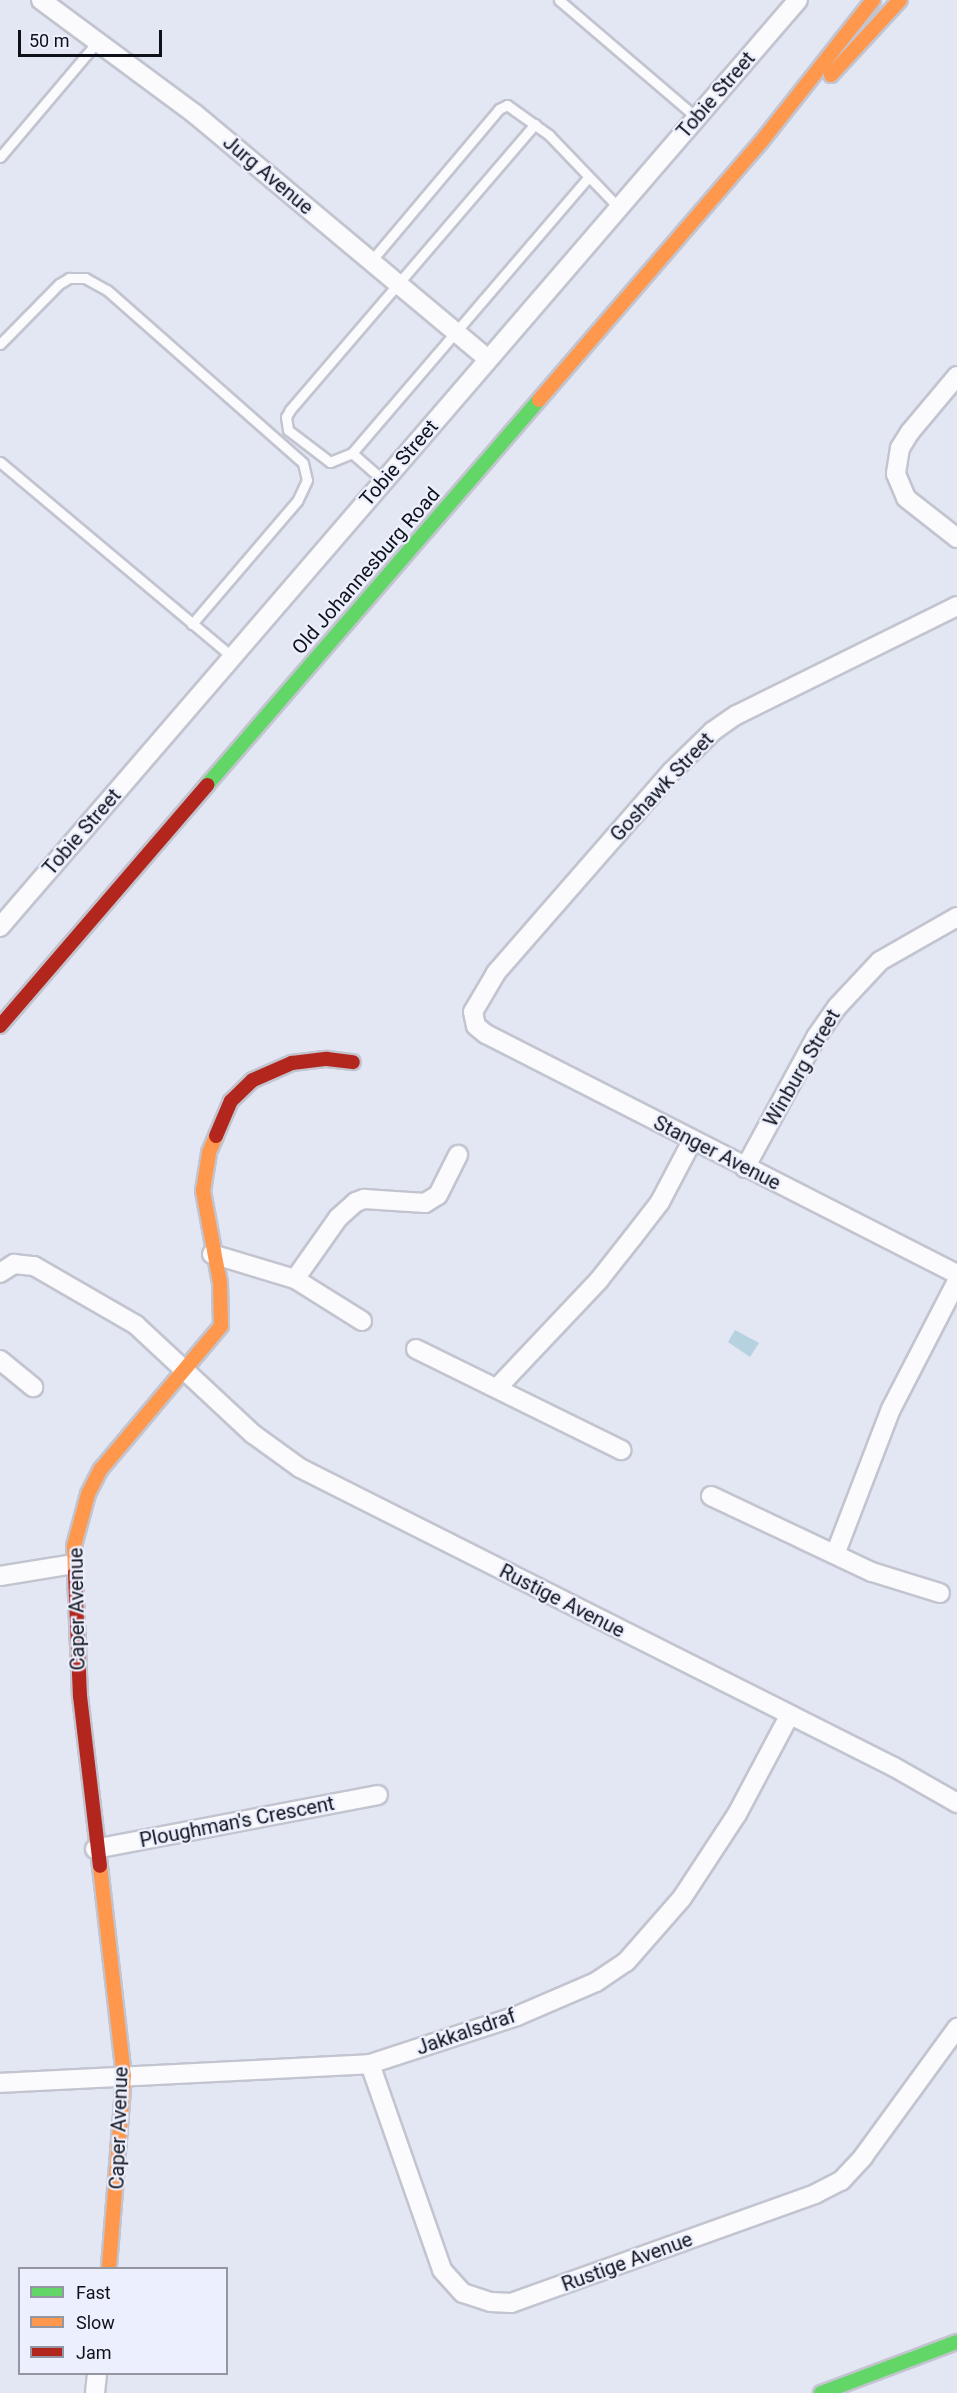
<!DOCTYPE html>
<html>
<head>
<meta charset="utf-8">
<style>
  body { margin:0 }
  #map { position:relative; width:957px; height:2393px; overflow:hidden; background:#e3e6f3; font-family:Roboto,sans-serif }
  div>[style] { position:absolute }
  .water>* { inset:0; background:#b6d1e0 }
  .roads { filter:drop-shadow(2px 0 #c2c4cf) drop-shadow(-2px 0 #c2c4cf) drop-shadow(0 2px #c2c4cf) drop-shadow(0 -2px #c2c4cf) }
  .lane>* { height:9px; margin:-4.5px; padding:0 4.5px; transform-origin:4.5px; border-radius:4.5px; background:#fbfbfd }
  .street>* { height:18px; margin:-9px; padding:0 9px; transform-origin:9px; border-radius:9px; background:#fbfbfd }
  .fast>* { height:14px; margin:-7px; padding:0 7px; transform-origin:7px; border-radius:7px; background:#63d668 }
  .slow>* { height:14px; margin:-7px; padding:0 7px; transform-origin:7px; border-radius:7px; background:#ff974d }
  .jam>* { height:14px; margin:-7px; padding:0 7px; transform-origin:7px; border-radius:7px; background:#b3261e }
  span { translate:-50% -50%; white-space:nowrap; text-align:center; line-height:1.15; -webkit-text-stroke:4.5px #eceffe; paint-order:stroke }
  .street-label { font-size:20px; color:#0f1119 }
  .legend { position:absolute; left:18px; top:2267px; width:210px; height:108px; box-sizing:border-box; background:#eceffe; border:2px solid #9496a2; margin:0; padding:8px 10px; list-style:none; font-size:18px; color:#0f1119 }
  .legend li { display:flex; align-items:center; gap:12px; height:30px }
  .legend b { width:30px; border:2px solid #9496a2 }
  .scale { position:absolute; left:18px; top:30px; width:144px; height:27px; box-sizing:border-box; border:3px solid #0f1119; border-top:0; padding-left:8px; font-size:18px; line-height:21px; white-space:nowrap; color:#0f1119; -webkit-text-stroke:4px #eceffe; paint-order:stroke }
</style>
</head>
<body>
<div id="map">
  <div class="water">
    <i style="clip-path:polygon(735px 1330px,759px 1343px,750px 1357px,728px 1342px)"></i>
  </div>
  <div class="roads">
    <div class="lane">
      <i style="left:559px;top:0;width:182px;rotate:40.5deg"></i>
      <i style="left:535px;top:124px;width:377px;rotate:130.6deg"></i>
      <i style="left:290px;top:410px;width:8px;rotate:120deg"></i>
      <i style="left:286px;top:417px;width:13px;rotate:81deg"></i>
      <i style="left:288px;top:430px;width:53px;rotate:37.3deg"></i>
      <i style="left:330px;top:462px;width:24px;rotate:-22deg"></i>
      <i style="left:352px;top:453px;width:362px;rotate:-49.4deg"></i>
      <i style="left:0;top:157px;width:152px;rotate:-49.8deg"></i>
      <i style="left:371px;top:261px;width:199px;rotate:-49.9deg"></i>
      <i style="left:499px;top:109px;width:9px;rotate:-27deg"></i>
      <i style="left:507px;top:105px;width:52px;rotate:35.5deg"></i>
      <i style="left:549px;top:135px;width:101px;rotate:46.2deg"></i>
      <i style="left:0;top:344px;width:84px;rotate:-45.5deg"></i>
      <i style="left:59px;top:284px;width:12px;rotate:-31deg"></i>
      <i style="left:69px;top:278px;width:16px"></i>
      <i style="left:85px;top:278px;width:25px;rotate:29deg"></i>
      <i style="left:107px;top:290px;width:261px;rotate:41.4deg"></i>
      <i style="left:303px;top:463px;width:17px;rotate:77deg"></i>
      <i style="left:307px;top:480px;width:23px;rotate:115deg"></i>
      <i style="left:297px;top:501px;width:162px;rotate:130.5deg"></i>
      <i style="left:352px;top:453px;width:43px;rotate:41.2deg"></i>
      <i style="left:0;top:462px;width:303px;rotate:40deg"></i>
    </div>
    <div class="street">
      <i style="left:41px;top:0;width:192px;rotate:36.5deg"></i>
      <i style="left:195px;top:114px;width:382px;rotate:39.9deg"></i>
      <i style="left:957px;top:376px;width:73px;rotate:130deg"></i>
      <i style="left:910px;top:432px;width:19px;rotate:122deg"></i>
      <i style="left:900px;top:448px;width:26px;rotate:99deg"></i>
      <i style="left:896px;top:474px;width:26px;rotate:67deg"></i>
      <i style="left:906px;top:498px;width:65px;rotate:38.1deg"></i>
      <i style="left:957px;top:606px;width:246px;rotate:153.7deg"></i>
      <i style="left:736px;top:715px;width:29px;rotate:145deg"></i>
      <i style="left:712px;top:732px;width:56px;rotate:135.7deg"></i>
      <i style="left:672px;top:771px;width:268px;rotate:131.1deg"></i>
      <i style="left:496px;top:973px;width:45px;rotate:120.5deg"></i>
      <i style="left:473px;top:1012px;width:14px;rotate:78deg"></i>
      <i style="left:476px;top:1026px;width:13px;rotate:39deg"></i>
      <i style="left:486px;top:1034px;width:529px;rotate:27deg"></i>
      <i style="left:0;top:927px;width:1223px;rotate:-49.28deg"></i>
      <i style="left:745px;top:1168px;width:149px;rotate:-61.5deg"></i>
      <i style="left:816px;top:1037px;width:37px;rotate:-55deg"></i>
      <i style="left:837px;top:1007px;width:63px;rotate:-46.9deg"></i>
      <i style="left:880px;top:961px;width:89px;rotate:-29.7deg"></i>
      <i style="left:212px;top:1254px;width:87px;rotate:16.8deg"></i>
      <i style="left:295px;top:1279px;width:79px;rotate:32.1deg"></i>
      <i style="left:0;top:1273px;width:17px;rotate:-33deg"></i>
      <i style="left:14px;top:1264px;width:20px;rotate:6deg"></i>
      <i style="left:34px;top:1266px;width:118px;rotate:30deg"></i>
      <i style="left:136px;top:1325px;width:160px;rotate:43deg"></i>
      <i style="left:253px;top:1434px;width:58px;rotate:35.9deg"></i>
      <i style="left:300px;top:1468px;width:665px;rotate:26.72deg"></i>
      <i style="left:894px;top:1767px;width:73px;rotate:29.7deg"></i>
      <i style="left:295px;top:1279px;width:75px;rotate:-54.8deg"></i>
      <i style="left:338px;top:1218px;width:24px;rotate:-42deg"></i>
      <i style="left:356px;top:1202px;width:9px;rotate:-21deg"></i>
      <i style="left:364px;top:1199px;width:61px;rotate:3.8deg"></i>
      <i style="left:425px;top:1203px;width:15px;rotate:-32deg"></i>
      <i style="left:438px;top:1195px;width:45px;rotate:-63.4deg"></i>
      <i style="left:416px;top:1349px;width:229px;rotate:26.2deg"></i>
      <i style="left:0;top:1360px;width:43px;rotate:39.3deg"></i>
      <i style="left:497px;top:1388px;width:149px;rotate:-46.6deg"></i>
      <i style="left:599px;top:1280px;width:55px;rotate:-51.7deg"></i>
      <i style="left:633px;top:1237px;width:44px;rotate:-52.4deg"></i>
      <i style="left:660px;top:1202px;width:69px;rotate:-62.3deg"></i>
      <i style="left:711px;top:1496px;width:178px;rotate:25.3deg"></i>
      <i style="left:872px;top:1572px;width:71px;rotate:17.2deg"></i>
      <i style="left:836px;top:1552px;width:153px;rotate:-69deg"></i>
      <i style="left:891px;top:1409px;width:144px;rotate:-62.7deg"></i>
      <i style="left:0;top:1576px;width:74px;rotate:-9.3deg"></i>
      <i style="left:95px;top:1849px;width:288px;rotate:-10.8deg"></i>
      <i style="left:370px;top:2064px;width:218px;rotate:70.7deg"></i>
      <i style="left:442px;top:2270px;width:31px;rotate:48deg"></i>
      <i style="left:463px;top:2293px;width:29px;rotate:18deg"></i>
      <i style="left:491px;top:2302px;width:20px;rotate:3deg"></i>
      <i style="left:511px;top:2303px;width:323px;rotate:-19.7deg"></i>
      <i style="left:815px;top:2194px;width:29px;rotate:-27deg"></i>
      <i style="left:841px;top:2181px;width:33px;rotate:-47deg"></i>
      <i style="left:863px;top:2157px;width:160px;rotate:-53.9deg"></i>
      <i style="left:0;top:2083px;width:370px;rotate:-2.9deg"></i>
      <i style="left:370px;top:2064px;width:155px;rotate:-18.1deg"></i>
      <i style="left:517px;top:2016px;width:86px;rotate:-23.3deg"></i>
      <i style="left:596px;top:1982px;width:36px;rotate:-34deg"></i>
      <i style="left:626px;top:1962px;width:85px;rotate:-48.8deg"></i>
      <i style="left:682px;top:1898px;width:100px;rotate:-56.8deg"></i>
      <i style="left:737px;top:1814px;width:111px;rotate:-62deg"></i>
      <i style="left:95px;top:2393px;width:19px;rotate:-84deg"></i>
    </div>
    <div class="fast">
      <i style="left:207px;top:785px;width:508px;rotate:-49.23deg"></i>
      <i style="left:821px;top:2393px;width:145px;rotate:-20.6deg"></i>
    </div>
    <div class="slow">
      <i style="left:831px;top:75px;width:102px;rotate:-47.4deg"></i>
      <i style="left:539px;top:400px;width:340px;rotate:-49.3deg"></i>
      <i style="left:761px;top:142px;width:181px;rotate:-51.7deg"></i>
      <i style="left:75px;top:1573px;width:27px;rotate:-92deg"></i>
      <i style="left:74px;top:1546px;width:54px;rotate:-74.9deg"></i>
      <i style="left:88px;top:1494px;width:28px;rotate:-63deg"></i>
      <i style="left:101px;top:1469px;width:187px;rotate:-50deg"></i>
      <i style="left:221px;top:1326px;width:43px;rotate:-91.3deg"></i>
      <i style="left:220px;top:1283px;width:94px;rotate:-100.5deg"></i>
      <i style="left:203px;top:1191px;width:39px;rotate:-81deg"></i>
      <i style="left:209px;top:1152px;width:17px;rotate:-66deg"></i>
      <i style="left:100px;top:1866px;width:211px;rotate:83.5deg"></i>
      <i style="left:124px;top:2076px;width:193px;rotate:94.5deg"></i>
    </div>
    <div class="jam">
      <i style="left:0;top:1026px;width:318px;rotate:-49.3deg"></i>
      <i style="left:216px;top:1136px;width:38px;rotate:-67deg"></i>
      <i style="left:231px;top:1101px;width:30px;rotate:-44deg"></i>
      <i style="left:253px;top:1080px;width:43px;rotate:-23.6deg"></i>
      <i style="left:292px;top:1063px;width:35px;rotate:-7deg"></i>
      <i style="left:327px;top:1059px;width:26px;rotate:7deg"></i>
      <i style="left:75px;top:1573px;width:123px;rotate:87.7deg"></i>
      <i style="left:80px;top:1696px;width:171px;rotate:83.3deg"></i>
    </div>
  </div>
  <div class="street-label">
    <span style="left:716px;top:95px;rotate:-49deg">Tobie Street</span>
    <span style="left:268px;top:175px;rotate:40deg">Jurg Avenue</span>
    <span style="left:399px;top:463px;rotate:-49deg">Tobie Street</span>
    <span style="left:366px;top:571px;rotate:-49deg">Old Johannesburg Road</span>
    <span style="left:662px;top:787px;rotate:-47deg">Goshawk Street</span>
    <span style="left:82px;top:832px;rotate:-49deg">Tobie Street</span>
    <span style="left:802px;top:1068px;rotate:-60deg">Winburg Street</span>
    <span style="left:717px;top:1153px;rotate:27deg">Stanger Avenue</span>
    <span style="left:562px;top:1601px;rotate:27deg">Rustige Avenue</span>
    <span style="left:77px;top:1609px;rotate:-91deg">Caper Avenue</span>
    <span style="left:237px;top:1822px;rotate:-11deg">Ploughman's Crescent</span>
    <span style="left:466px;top:2032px;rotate:-19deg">Jakkalsdraf</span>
    <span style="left:119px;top:2128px;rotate:-88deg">Caper Avenue</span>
    <span style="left:627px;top:2262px;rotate:-20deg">Rustige Avenue</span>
  </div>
  <ul class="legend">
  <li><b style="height:8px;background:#63d668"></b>Fast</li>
  <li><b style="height:8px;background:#ff974d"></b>Slow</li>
  <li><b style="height:8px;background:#b3261e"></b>Jam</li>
  </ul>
  <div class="scale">50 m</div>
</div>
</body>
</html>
